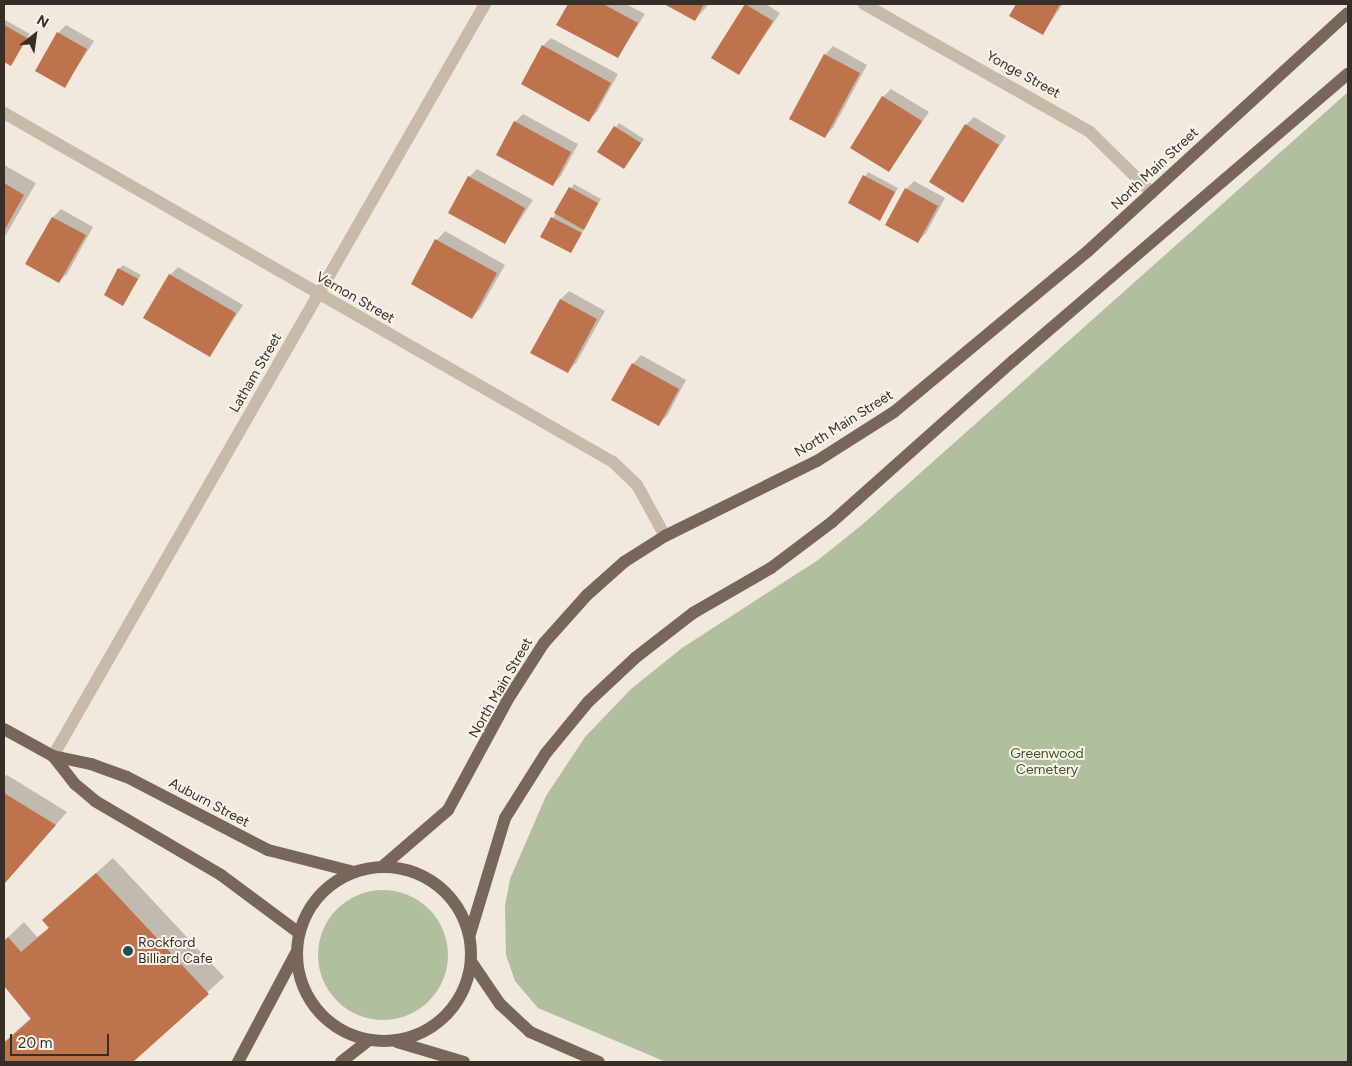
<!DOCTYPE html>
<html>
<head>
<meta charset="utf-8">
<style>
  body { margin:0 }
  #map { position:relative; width:1352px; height:1066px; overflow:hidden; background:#f1e9dd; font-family:Figtree,sans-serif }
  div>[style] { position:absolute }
  .green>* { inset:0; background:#b1bf9e }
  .round { border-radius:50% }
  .shadow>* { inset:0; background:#0003 }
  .building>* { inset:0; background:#bf734d }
  .minor>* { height:12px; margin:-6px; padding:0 6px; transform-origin:6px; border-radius:6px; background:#c8baa9 }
  .major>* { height:12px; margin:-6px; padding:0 6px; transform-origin:6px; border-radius:6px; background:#77675b }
  .major>.ring { margin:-6px; padding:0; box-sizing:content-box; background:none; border:12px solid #77675b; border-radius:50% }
  .dots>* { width:14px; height:14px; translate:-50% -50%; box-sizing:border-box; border:2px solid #f9f3e9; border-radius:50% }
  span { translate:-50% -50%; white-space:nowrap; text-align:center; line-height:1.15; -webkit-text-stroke:4px #f9f3e9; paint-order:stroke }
  .street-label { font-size:14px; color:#362e29 }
  .park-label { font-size:14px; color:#42532e }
  .poi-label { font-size:14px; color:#362e29 }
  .left { translate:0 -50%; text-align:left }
  .frame { position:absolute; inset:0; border:5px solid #362e29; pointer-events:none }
  .north { position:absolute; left:10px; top:10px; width:50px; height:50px; -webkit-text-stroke:4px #f9f3e9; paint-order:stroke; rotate:30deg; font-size:14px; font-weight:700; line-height:20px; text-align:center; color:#362e29 }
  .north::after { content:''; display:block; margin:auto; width:18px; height:22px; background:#362e29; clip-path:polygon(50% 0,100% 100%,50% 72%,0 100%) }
  .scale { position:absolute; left:10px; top:1034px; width:99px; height:22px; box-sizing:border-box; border:2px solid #362e29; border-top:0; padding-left:6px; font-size:15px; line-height:18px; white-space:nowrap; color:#362e29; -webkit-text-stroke:4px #f9f3e9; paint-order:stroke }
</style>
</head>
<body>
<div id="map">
  <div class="green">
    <i style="clip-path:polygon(1348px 92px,1348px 1062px,666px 1062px,538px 1008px,515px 981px,506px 955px,505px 906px,510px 879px,546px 796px,585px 737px,631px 689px,682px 648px,818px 560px,863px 524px)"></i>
    <i class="round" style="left:318px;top:890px;width:130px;height:130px"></i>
  </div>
  <div class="shadow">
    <i style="clip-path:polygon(569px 4px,626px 4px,645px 14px,618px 57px,558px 24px)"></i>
    <i style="clip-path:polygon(666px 4px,709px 4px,695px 20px)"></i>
    <i style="clip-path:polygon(766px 4px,780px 13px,739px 74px,746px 5px)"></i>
    <i style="clip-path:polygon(1017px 4px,1063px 4px,1042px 34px,1010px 16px)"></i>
    <i style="clip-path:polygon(5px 20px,30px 34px,11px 64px,4px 60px)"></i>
    <i style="clip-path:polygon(66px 25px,94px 41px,65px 86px,58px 33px)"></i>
    <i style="clip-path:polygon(551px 38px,618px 74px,597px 112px,589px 120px,543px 46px)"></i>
    <i style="clip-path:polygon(833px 46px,867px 65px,833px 128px,824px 137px,825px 55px)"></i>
    <i style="clip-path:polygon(891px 89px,929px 112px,889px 171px,883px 97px)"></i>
    <i style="clip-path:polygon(523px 114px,578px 144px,561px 176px,553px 184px,515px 122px)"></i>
    <i style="clip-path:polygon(974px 117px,1006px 136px,962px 202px,966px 125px)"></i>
    <i style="clip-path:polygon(619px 123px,644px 139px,627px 164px,599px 151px)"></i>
    <i style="clip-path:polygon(4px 165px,36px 183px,4px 238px)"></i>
    <i style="clip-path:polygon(477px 169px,533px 200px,505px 243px,469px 177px)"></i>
    <i style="clip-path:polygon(868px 172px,898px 188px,880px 219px,850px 202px)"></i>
    <i style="clip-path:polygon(914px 181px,945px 198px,926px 233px,918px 241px,906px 189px)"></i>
    <i style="clip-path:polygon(574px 184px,601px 199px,571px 252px,542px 236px)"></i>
    <i style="clip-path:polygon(61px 209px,93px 227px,67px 274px,58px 282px,26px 264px,53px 217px)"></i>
    <i style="clip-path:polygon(445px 231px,505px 265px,480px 309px,472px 317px,412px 284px,437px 240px)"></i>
    <i style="clip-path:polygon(123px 265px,141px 275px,123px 304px,119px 269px)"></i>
    <i style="clip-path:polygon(178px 267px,243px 305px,210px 356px,170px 275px)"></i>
    <i style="clip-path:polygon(569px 291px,605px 311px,576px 363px,567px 372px,532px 352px,561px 299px)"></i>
    <i style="clip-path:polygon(641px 355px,686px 380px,667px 416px,658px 424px,633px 364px)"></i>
    <i style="clip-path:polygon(7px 775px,67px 812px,4px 884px,4px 778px)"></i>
    <i style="clip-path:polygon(113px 858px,224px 977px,131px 1062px,4px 1062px,4px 1042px,31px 1018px,4px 984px,4px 941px,24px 922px,37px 937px,50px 927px,60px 905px)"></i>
  </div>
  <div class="building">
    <i style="clip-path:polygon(568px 4px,603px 4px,638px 23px,618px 58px,556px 25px)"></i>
    <i style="clip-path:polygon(664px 4px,704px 4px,695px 21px)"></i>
    <i style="clip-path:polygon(745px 4px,773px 21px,739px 75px,711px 58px)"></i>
    <i style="clip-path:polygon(1016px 4px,1060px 4px,1043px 35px,1009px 16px)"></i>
    <i style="clip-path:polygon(4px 25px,27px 38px,11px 66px,4px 62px)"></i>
    <i style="clip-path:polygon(57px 32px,87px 49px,65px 88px,35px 71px)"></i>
    <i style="clip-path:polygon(542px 45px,611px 83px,589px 122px,521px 84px)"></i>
    <i style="clip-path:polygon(824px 54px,860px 73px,825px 138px,789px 119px)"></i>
    <i style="clip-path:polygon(882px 96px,922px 121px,889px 172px,850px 148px)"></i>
    <i style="clip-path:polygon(514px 121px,571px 152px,553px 186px,496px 155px)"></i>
    <i style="clip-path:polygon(965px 124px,999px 145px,963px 203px,929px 182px)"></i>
    <i style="clip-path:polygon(614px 126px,641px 143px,624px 169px,597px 152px)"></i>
    <i style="clip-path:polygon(863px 175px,895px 192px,880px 221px,848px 203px)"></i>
    <i style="clip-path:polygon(468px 176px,525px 208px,505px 244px,448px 213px)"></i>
    <i style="clip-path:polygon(4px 183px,24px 195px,4px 231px)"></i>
    <i style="clip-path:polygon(569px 187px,598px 203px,584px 230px,554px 213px)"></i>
    <i style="clip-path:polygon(905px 188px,938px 206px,918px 243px,885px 225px)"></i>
    <i style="clip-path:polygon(52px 217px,86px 235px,59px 283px,25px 264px)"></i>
    <i style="clip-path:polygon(551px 217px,582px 233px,571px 253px,540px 237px)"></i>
    <i style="clip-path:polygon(435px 239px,497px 273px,472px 319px,411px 284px)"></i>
    <i style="clip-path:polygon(118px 268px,138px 279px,123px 306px,104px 295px)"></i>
    <i style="clip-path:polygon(169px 274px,236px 313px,210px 357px,143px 318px)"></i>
    <i style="clip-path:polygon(560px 299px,597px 319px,568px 373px,530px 353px)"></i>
    <i style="clip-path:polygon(632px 363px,679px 389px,659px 426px,611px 400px)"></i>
    <i style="clip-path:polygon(4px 793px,56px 825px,4px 884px)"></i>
    <i style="clip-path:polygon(96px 873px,209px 994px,133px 1062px,4px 1062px,4px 1043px,31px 1019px,4px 986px,4px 941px,8px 937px,21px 952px,49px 928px,42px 920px)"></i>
  </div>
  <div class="minor">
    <i style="left:864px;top:4px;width:260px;rotate:29.5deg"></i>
    <i style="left:1090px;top:132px;width:87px;rotate:44.5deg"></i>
    <i style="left:4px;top:113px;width:702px;rotate:29.82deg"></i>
    <i style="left:613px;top:462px;width:33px;rotate:44deg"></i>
    <i style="left:637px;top:485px;width:58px;rotate:61.2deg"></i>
    <i style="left:53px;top:756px;width:867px;rotate:-60.12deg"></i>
  </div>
  <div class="major">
    <i style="left:4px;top:729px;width:56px;rotate:28.9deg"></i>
    <i style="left:53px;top:756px;width:39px;rotate:12deg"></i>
    <i style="left:91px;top:764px;width:38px;rotate:20deg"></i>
    <i style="left:127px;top:777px;width:159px;rotate:27.4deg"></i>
    <i style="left:268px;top:850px;width:89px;rotate:14.3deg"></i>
    <i style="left:53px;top:756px;width:36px;rotate:52deg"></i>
    <i style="left:75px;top:784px;width:26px;rotate:40deg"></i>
    <i style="left:95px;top:801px;width:146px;rotate:30.4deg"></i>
    <i style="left:221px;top:875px;width:97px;rotate:36.6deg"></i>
    <i style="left:383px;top:866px;width:86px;rotate:-40.7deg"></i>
    <i style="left:448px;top:810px;width:126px;rotate:-61.6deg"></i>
    <i style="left:508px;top:699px;width:67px;rotate:-57.3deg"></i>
    <i style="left:544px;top:643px;width:64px;rotate:-48.1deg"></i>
    <i style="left:587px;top:595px;width:50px;rotate:-41.7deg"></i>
    <i style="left:624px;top:562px;width:49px;rotate:-32.4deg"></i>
    <i style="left:665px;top:536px;width:169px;rotate:-26.3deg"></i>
    <i style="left:817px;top:461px;width:91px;rotate:-32.5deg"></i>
    <i style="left:894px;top:412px;width:252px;rotate:-39.7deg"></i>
    <i style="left:1088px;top:251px;width:352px;rotate:-42.5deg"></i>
    <i class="ring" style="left:297px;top:867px;width:162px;height:162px"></i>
    <i style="left:470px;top:934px;width:121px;rotate:-73.2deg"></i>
    <i style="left:505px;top:818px;width:77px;rotate:-57.8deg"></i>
    <i style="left:546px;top:753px;width:66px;rotate:-50.5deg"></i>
    <i style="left:588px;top:702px;width:64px;rotate:-43.1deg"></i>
    <i style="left:635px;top:658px;width:73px;rotate:-37.8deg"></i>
    <i style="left:693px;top:613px;width:90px;rotate:-30deg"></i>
    <i style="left:771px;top:568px;width:76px;rotate:-37deg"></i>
    <i style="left:832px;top:522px;width:244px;rotate:-41.7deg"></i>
    <i style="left:1014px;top:360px;width:440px;rotate:-40.6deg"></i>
    <i style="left:472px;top:963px;width:50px;rotate:55.7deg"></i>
    <i style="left:500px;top:1004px;width:41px;rotate:43deg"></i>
    <i style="left:530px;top:1032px;width:75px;rotate:23.5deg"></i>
    <i style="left:397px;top:1042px;width:70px;rotate:16.6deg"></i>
    <i style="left:238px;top:1062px;width:123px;rotate:-62deg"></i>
    <i style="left:341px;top:1062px;width:34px;rotate:-38deg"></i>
  </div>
  <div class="dots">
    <i style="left:128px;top:951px;background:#214d55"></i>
  </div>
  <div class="street-label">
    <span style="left:1023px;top:75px;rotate:29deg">Yonge Street</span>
    <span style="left:1155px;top:169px;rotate:-43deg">North Main Street</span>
    <span style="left:355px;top:298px;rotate:30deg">Vernon Street</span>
    <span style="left:256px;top:373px;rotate:-60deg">Latham Street</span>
    <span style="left:844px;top:424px;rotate:-32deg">North Main Street</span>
    <span style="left:501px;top:688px;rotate:-60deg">North Main Street</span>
    <span style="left:209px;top:803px;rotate:28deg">Auburn Street</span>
  </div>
  <div class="park-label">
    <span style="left:1047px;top:762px">Greenwood<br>Cemetery</span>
  </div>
  <div class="poi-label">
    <span class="left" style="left:138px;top:951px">Rockford<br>Billiard Cafe</span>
  </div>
  <div class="frame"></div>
  <div class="north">N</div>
  <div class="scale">20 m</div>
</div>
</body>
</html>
